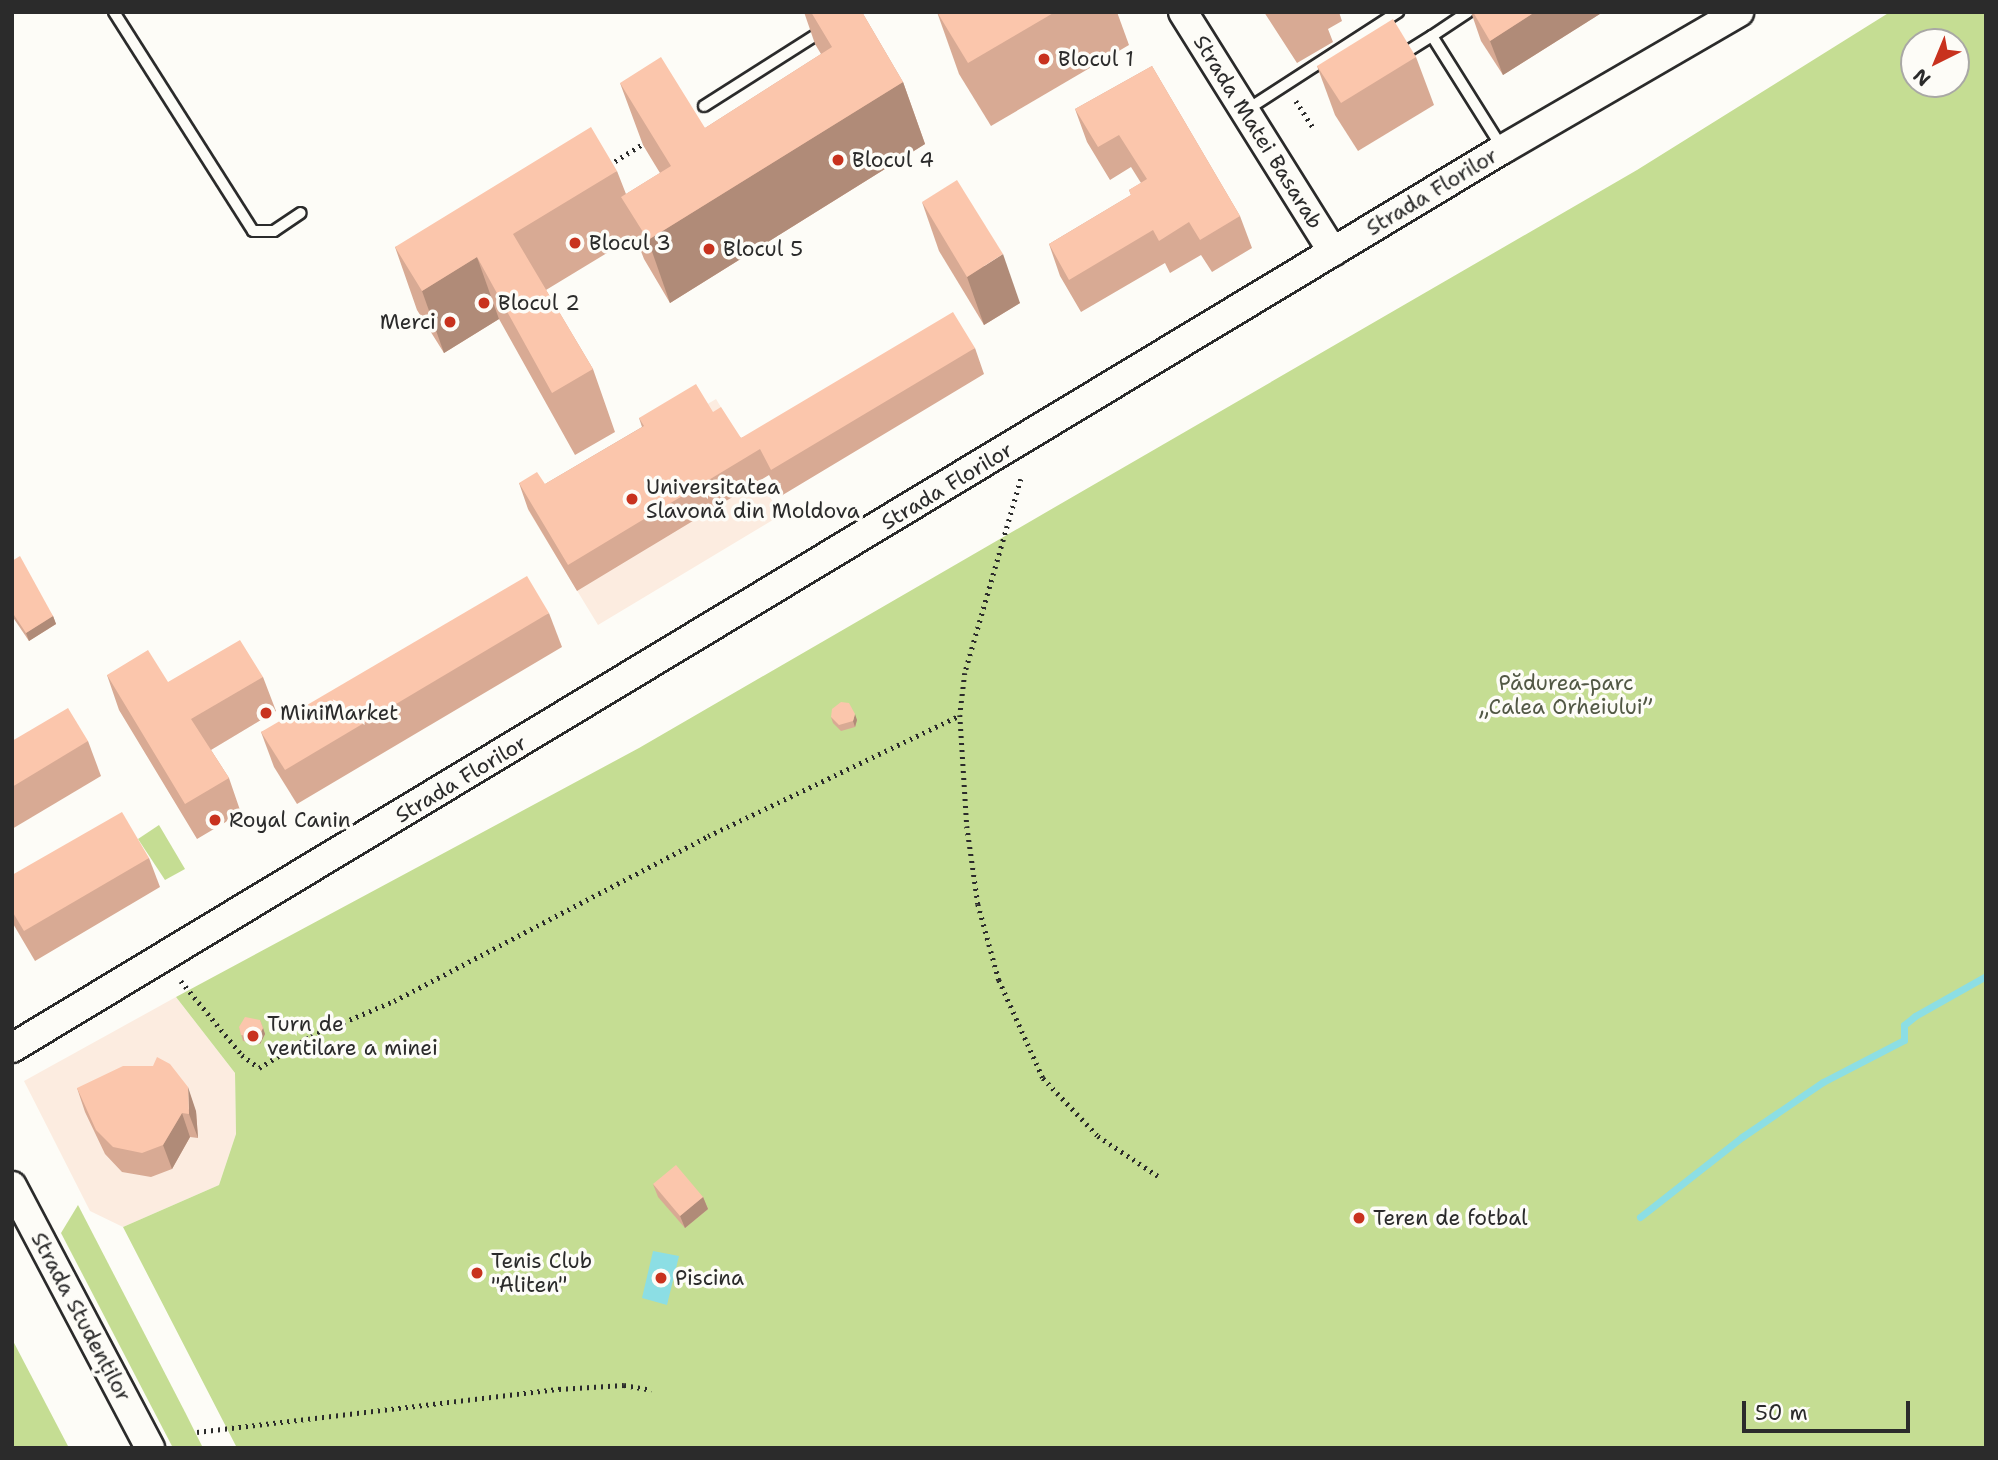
<!DOCTYPE html>
<html>
<head>
<meta charset="utf-8">
<style>
  body { margin:0 }
  #map { position:relative; width:1998px; height:1460px; overflow:hidden; background:#fdfcf7; font-family:"Shantell Sans",sans-serif }
  div>[style] { position:absolute }
  .built>* { inset:0; background:#fcece0 }
  .green>* { inset:0; background:#c5dd93 }
  .water>* { inset:0; background:#8cdee4 }
  .stream>* { height:7px; margin:-3.5px; padding:0 3.5px; transform-origin:3.5px; border-radius:3.5px; background:#8cdee4 }
  .path>* { height:4.5px; margin-top:-2.25px; transform-origin:0; background:repeating-linear-gradient(90deg,#2b2b2b 0 2px,transparent 0 7px) }
  .roads { filter:drop-shadow(2px 0 #2b2b2b) drop-shadow(-2px 0 #2b2b2b) drop-shadow(0 2px #2b2b2b) drop-shadow(0 -2px #2b2b2b) }
  .lane>* { height:10px; margin:-5px; padding:0 5px; transform-origin:5px; border-radius:5px; background:#fdfcf7 }
  .secondary>* { height:28px; margin:-14px; padding:0 14px; transform-origin:14px; border-radius:14px; background:#fdfcf7 }
  .wall>* { inset:0; background:#d8aa94 }
  .shaded-wall>* { inset:0; background:#b08b78 }
  .building>* { inset:0; background:#fbc6ac }
  .dots>* { width:19px; height:19px; translate:-50% -50%; box-sizing:border-box; border:4px solid #fdfcf7; border-radius:50% }
  span { translate:-50% -50%; white-space:nowrap; text-align:center; line-height:1.15; -webkit-text-stroke:7px #fdfcf7; paint-order:stroke }
  .poi-label { font-size:21px; color:#2b2b2b }
  .left { translate:0 -50%; text-align:left }
  .right { translate:-100% -50%; text-align:right }
  .street-label { font-size:21px; color:#2b2b2b }
  .park-label { font-size:21px; color:#525845 }
  .frame { position:absolute; inset:0; border:14px solid #2b2b2b; pointer-events:none }
  .north { position:absolute; left:1900px; top:28px; width:70px; height:70px; box-sizing:border-box; background:#fdfcf7; border:2px solid #a9a8a5; border-radius:50%; rotate:223deg; font-size:19px; font-weight:700; line-height:28px; text-align:center; color:#2b2b2b }
  .north::after { content:''; display:block; margin:auto; width:24px; height:32px; background:#c8321e; clip-path:polygon(50% 0,100% 100%,50% 72%,0 100%) }
  .scale { position:absolute; left:1742px; top:1401px; width:168px; height:32px; box-sizing:border-box; border:4px solid #2b2b2b; border-top:0; padding-left:9px; font-size:21px; line-height:24px; white-space:nowrap; color:#2b2b2b; -webkit-text-stroke:5px #fdfcf7; paint-order:stroke }
</style>
</head>
<body>
<div id="map">
  <div class="built">
    <i style="clip-path:polygon(716px 399px,742px 442px,738px 445px,781px 515px,598px 625px,528px 510px)"></i>
    <i style="clip-path:polygon(176px 997px,235px 1073px,236px 1134px,219px 1185px,123px 1227px,90px 1211px,24px 1081px)"></i>
  </div>
  <div class="green">
    <i style="clip-path:polygon(evenodd,1890px 12px,1986px 12px,1986px 1448px,237px 1448px,123px 1227px,219px 1185px,236px 1134px,235px 1073px,176px 997px,639px 748px,1637px 170px,1890px 12px,1914px 42px,1956px 42px,1956px 84px,1914px 84px,1914px 42px)"></i>
    <i style="clip-path:polygon(159px 825px,185px 869px,165px 880px,138px 839px)"></i>
    <i style="clip-path:polygon(78px 1205px,186px 1414px,203px 1448px,173px 1448px,61px 1233px)"></i>
    <i style="clip-path:polygon(12px 1339px,69px 1448px,12px 1448px)"></i>
  </div>
  <div class="water">
    <i style="clip-path:polygon(653px 1251px,679px 1256px,667px 1305px,642px 1298px)"></i>
  </div>
  <div class="stream">
    <i style="left:1640px;top:1217px;width:130px;rotate:-38.1deg"></i>
    <i style="left:1742px;top:1137px;width:98px;rotate:-34.2deg"></i>
    <i style="left:1823px;top:1082px;width:91px;rotate:-27.4deg"></i>
    <i style="left:1904px;top:1040px;width:15px;rotate:-90deg"></i>
    <i style="left:1904px;top:1025px;width:14px;rotate:-39deg"></i>
    <i style="left:1915px;top:1016px;width:81px;rotate:-29.4deg"></i>
  </div>
  <div class="path">
    <i style="left:1296px;top:101px;width:33px;rotate:57deg"></i>
    <i style="left:609px;top:165px;width:44px;rotate:-31.9deg"></i>
    <i style="left:1021px;top:479px;width:202px;rotate:106.1deg"></i>
    <i style="left:965px;top:673px;width:42px;rotate:96.8deg"></i>
    <i style="left:960px;top:715px;width:111px;rotate:86.4deg"></i>
    <i style="left:967px;top:826px;width:79px;rotate:82deg"></i>
    <i style="left:978px;top:904px;width:79px;rotate:74.6deg"></i>
    <i style="left:999px;top:980px;width:107px;rotate:65.8deg"></i>
    <i style="left:1043px;top:1078px;width:80px;rotate:46.5deg"></i>
    <i style="left:1098px;top:1136px;width:72px;rotate:33.7deg"></i>
    <i style="left:181px;top:981px;width:96px;rotate:50.5deg"></i>
    <i style="left:242px;top:1055px;width:21px;rotate:37deg"></i>
    <i style="left:259px;top:1068px;width:61px;rotate:-31.6deg"></i>
    <i style="left:311px;top:1036px;width:90px;rotate:-22.9deg"></i>
    <i style="left:394px;top:1001px;width:355px;rotate:-27.7deg"></i>
    <i style="left:708px;top:836px;width:280px;rotate:-25.6deg"></i>
    <i style="left:197px;top:1432px;width:365px;rotate:-6.8deg"></i>
    <i style="left:559px;top:1389px;width:65px;rotate:-3.5deg"></i>
    <i style="left:624px;top:1385px;width:28px;rotate:10deg"></i>
  </div>
  <div class="roads">
    <div class="lane">
      <i style="left:114px;top:12px;width:259px;rotate:57.6deg"></i>
      <i style="left:253px;top:231px;width:21px"></i>
      <i style="left:274px;top:231px;width:32px;rotate:-34deg"></i>
      <i style="left:1468px;top:12px;width:43px;rotate:146.3deg"></i>
      <i style="left:1432px;top:36px;width:130px;rotate:57.9deg"></i>
      <i style="left:1403px;top:54px;width:34px;rotate:-32deg"></i>
      <i style="left:704px;top:106px;width:140px;rotate:-32.4deg"></i>
      <i style="left:1248px;top:109px;width:179px;rotate:-32.9deg"></i>
    </div>
    <div class="secondary">
      <i style="left:1183px;top:12px;width:283px;rotate:58deg"></i>
      <i style="left:12px;top:1048px;width:1741px;rotate:-31.09deg"></i>
      <i style="left:1503px;top:149px;width:273px;rotate:-30.1deg"></i>
      <i style="left:12px;top:1186px;width:296px;rotate:62.2deg"></i>
    </div>
  </div>
  <div class="wall">
    <i style="clip-path:polygon(804px 12px,862px 12px,903px 82px,925px 144px,670px 303px,644px 259px,635px 236px,546px 290px,593px 369px,615px 432px,575px 455px,499px 319px,444px 353px,417px 310px,395px 247px,617px 171px,626px 194px,660px 173px,643px 145px,620px 83px,705px 128px,821px 54px,815px 44px)"></i>
    <i style="clip-path:polygon(937px 12px,1117px 12px,1129px 45px,991px 126px,959px 74px)"></i>
    <i style="clip-path:polygon(1264px 12px,1339px 12px,1342px 21px,1328px 29px,1333px 42px,1297px 63px)"></i>
    <i style="clip-path:polygon(1471px 12px,1603px 12px,1503px 75px,1481px 41px)"></i>
    <i style="clip-path:polygon(1416px 57px,1434px 105px,1358px 151px,1335px 115px,1317px 66px)"></i>
    <i style="clip-path:polygon(1152px 66px,1240px 216px,1252px 248px,1212px 272px,1201px 255px,1170px 273px,1165px 263px,1081px 312px,1060px 276px,1049px 244px,1131px 195px,1129px 190px,1141px 183px,1131px 167px,1110px 180px,1087px 142px,1075px 109px)"></i>
    <i style="clip-path:polygon(922px 202px,1020px 303px,984px 325px,939px 251px)"></i>
    <i style="clip-path:polygon(975px 348px,984px 374px,781px 496px,769px 475px,577px 591px,528px 509px,519px 483px,545px 484px,642px 427px,639px 418px,713px 412px,741px 438px)"></i>
    <i style="clip-path:polygon(12px 561px,53px 616px,56px 624px,29px 641px,12px 616px)"></i>
    <i style="clip-path:polygon(549px 613px,562px 647px,297px 804px,274px 767px,261px 732px)"></i>
    <i style="clip-path:polygon(107px 675px,168px 682px,263px 677px,276px 711px,211px 750px,229px 778px,241px 813px,197px 839px,119px 710px)"></i>
    <i style="clip-path:polygon(831px 717px,857px 720px,855px 727px,841px 731px,833px 723px)"></i>
    <i style="clip-path:polygon(12px 741px,88px 741px,101px 776px,12px 829px)"></i>
    <i style="clip-path:polygon(149px 858px,160px 887px,35px 961px,12px 922px,12px 875px)"></i>
    <i style="clip-path:polygon(260px 1020px,265px 1034px,260px 1044px,243px 1041px,239px 1027px)"></i>
    <i style="clip-path:polygon(77px 1088px,196px 1111px,198px 1138px,190px 1137px,172px 1169px,151px 1177px,122px 1172px,105px 1154px,85px 1112px)"></i>
    <i style="clip-path:polygon(653px 1184px,703px 1197px,708px 1209px,685px 1228px,658px 1197px)"></i>
  </div>
  <div class="shaded-wall">
    <i style="clip-path:polygon(1535px 12px,1603px 12px,1503px 75px,1490px 41px)"></i>
    <i style="clip-path:polygon(903px 82px,925px 144px,670px 303px,648px 240px)"></i>
    <i style="clip-path:polygon(1003px 254px,1020px 303px,984px 325px,967px 277px)"></i>
    <i style="clip-path:polygon(477px 257px,499px 319px,444px 353px,422px 291px)"></i>
    <i style="clip-path:polygon(53px 616px,56px 624px,29px 641px,26px 633px)"></i>
    <i style="clip-path:polygon(855px 714px,857px 720px,855px 727px,853px 721px)"></i>
    <i style="clip-path:polygon(263px 1028px,265px 1034px,260px 1044px,258px 1038px)"></i>
    <i style="clip-path:polygon(188px 1087px,196px 1111px,198px 1138px,189px 1114px)"></i>
    <i style="clip-path:polygon(182px 1113px,190px 1137px,172px 1169px,163px 1145px)"></i>
    <i style="clip-path:polygon(703px 1197px,708px 1209px,685px 1228px,680px 1216px)"></i>
  </div>
  <div class="building">
    <i style="clip-path:polygon(811px 12px,862px 12px,903px 82px,648px 240px,621px 197px,671px 166px,620px 83px,661px 57px,705px 128px,832px 47px)"></i>
    <i style="clip-path:polygon(937px 12px,1055px 12px,968px 63px)"></i>
    <i style="clip-path:polygon(1473px 12px,1535px 12px,1490px 41px)"></i>
    <i style="clip-path:polygon(1393px 19px,1416px 57px,1341px 103px,1317px 66px)"></i>
    <i style="clip-path:polygon(1152px 66px,1240px 216px,1200px 240px,1189px 222px,1159px 241px,1153px 230px,1069px 280px,1049px 244px,1131px 195px,1129px 190px,1147px 179px,1119px 135px,1098px 147px,1075px 109px)"></i>
    <i style="clip-path:polygon(591px 127px,617px 171px,513px 234px,593px 369px,552px 393px,477px 257px,422px 291px,395px 247px)"></i>
    <i style="clip-path:polygon(957px 180px,1003px 254px,967px 277px,922px 202px)"></i>
    <i style="clip-path:polygon(953px 312px,975px 348px,771px 470px,760px 449px,568px 565px,519px 483px,537px 472px,545px 484px,644px 426px,639px 418px,696px 384px,713px 412px,721px 407px,741px 438px)"></i>
    <i style="clip-path:polygon(20px 556px,53px 616px,26px 633px,12px 612px,12px 561px)"></i>
    <i style="clip-path:polygon(527px 576px,549px 613px,285px 770px,261px 732px)"></i>
    <i style="clip-path:polygon(240px 640px,263px 677px,191px 719px,229px 778px,185px 804px,107px 675px,148px 650px,168px 682px)"></i>
    <i style="clip-path:polygon(841px 702px,849px 703px,855px 714px,853px 721px,839px 725px,831px 717px,832px 709px)"></i>
    <i style="clip-path:polygon(68px 708px,88px 741px,12px 787px,12px 741px)"></i>
    <i style="clip-path:polygon(122px 812px,149px 858px,24px 931px,12px 911px,12px 875px)"></i>
    <i style="clip-path:polygon(245px 1017px,260px 1020px,263px 1028px,258px 1038px,241px 1035px,239px 1027px)"></i>
    <i style="clip-path:polygon(157px 1057px,170px 1064px,188px 1087px,189px 1114px,182px 1113px,163px 1145px,142px 1153px,113px 1147px,96px 1130px,77px 1088px,123px 1066px,153px 1066px)"></i>
    <i style="clip-path:polygon(676px 1165px,703px 1197px,680px 1216px,653px 1184px)"></i>
  </div>
  <div class="dots">
    <i style="left:1044px;top:59px;background:#c8321e"></i>
    <i style="left:838px;top:160px;background:#c8321e"></i>
    <i style="left:575px;top:243px;background:#c8321e"></i>
    <i style="left:709px;top:249px;background:#c8321e"></i>
    <i style="left:484px;top:303px;background:#c8321e"></i>
    <i style="left:450px;top:322px;background:#c8321e"></i>
    <i style="left:632px;top:499px;background:#c8321e"></i>
    <i style="left:266px;top:713px;background:#c8321e"></i>
    <i style="left:215px;top:820px;background:#c8321e"></i>
    <i style="left:253px;top:1036px;background:#c8321e"></i>
    <i style="left:1359px;top:1218px;background:#c8321e"></i>
    <i style="left:477px;top:1273px;background:#c8321e"></i>
    <i style="left:661px;top:1278px;background:#c8321e"></i>
  </div>
  <div class="poi-label">
    <span class="left" style="left:1058px;top:59px">Blocul 1</span>
    <span class="left" style="left:852px;top:160px">Blocul 4</span>
    <span class="left" style="left:589px;top:243px">Blocul 3</span>
    <span class="left" style="left:723px;top:249px">Blocul 5</span>
    <span class="left" style="left:498px;top:303px">Blocul 2</span>
    <span class="right" style="left:436px;top:322px">Merci</span>
    <span class="left" style="left:646px;top:499px">Universitatea<br>Slavonă din Moldova</span>
    <span class="left" style="left:280px;top:713px">MiniMarket</span>
    <span class="left" style="left:229px;top:820px">Royal Canin</span>
    <span class="left" style="left:267px;top:1036px">Turn de<br>ventilare a minei</span>
    <span class="left" style="left:1373px;top:1218px">Teren de fotbal</span>
    <span class="left" style="left:491px;top:1273px">Tenis Club<br>"Aliten"</span>
    <span class="left" style="left:675px;top:1278px">Piscina</span>
  </div>
  <div class="street-label">
    <span style="left:1258px;top:132px;rotate:58deg">Strada Matei Basarab</span>
    <span style="left:1432px;top:192px;rotate:-31deg">Strada Florilor</span>
    <span style="left:947px;top:486px;rotate:-31deg">Strada Florilor</span>
    <span style="left:461px;top:779px;rotate:-31deg">Strada Florilor</span>
    <span style="left:81px;top:1317px;rotate:62deg">Strada Studenților</span>
  </div>
  <div class="park-label">
    <span style="left:1566px;top:695px">Pădurea-parc<br>„Calea Orheiului”</span>
  </div>
  <div class="frame"></div>
  <div class="north">N</div>
  <div class="scale">50 m</div>
</div>
</body>
</html>
